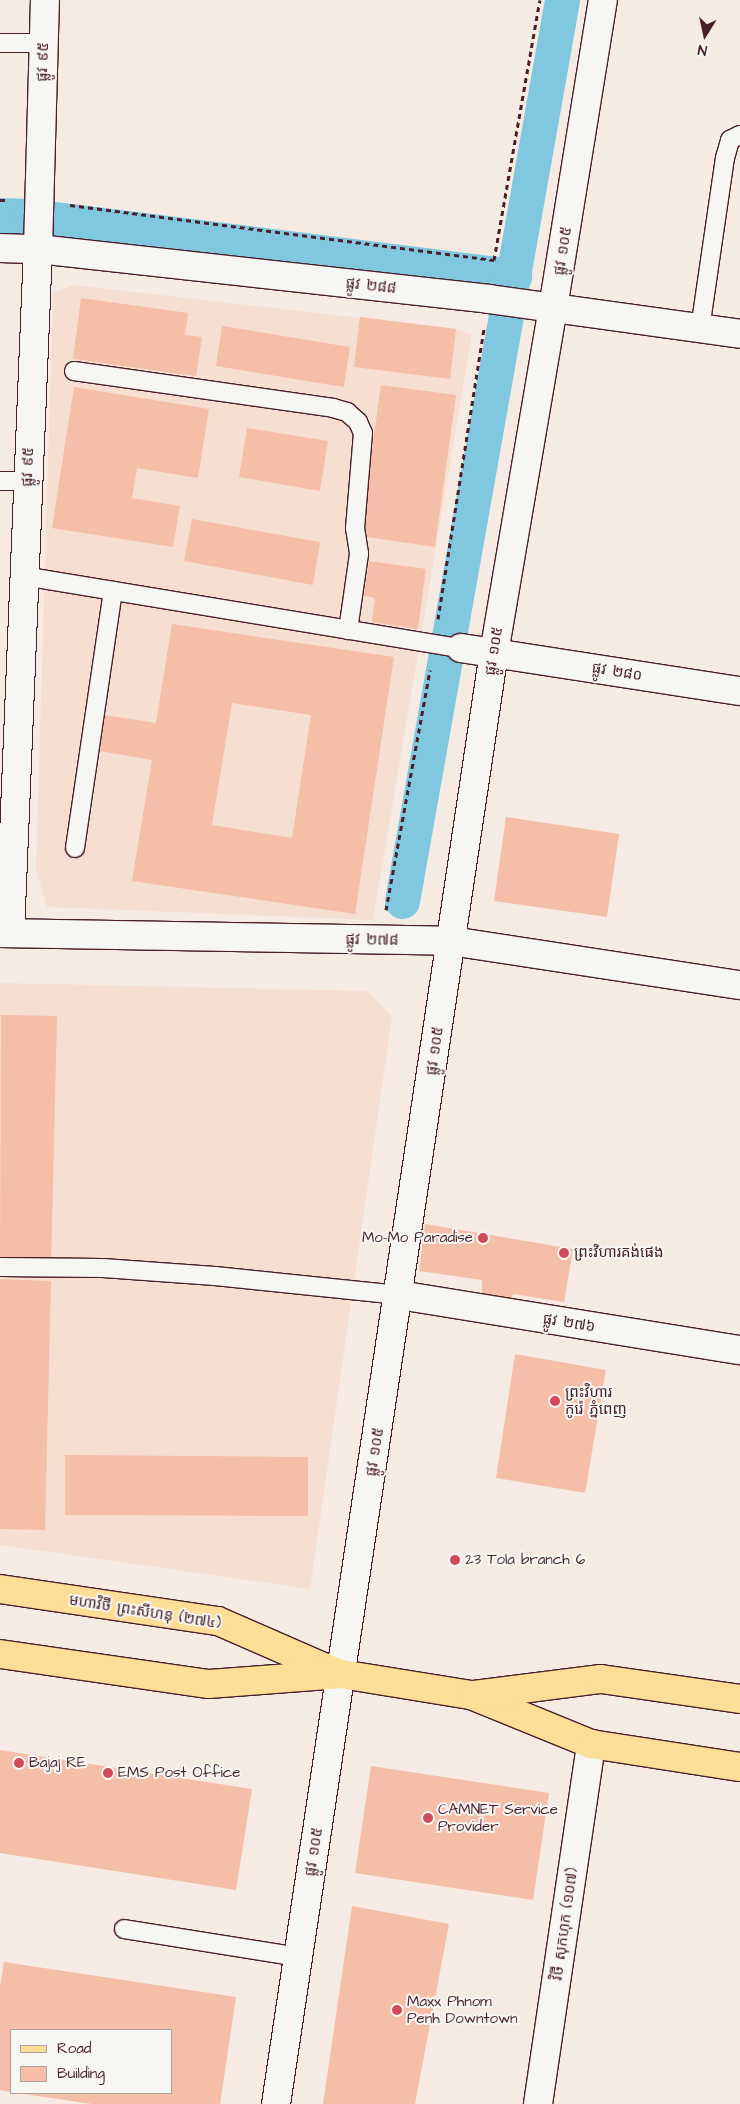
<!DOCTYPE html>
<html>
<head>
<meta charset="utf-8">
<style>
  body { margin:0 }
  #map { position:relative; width:740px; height:2104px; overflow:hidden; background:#f6ebe3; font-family:"Architects Daughter","Noto Sans Khmer",sans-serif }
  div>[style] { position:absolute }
  .built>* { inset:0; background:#f6ded1 }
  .canal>* { height:35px; margin:-17.5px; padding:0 17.5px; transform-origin:17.5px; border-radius:17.5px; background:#7fc8e0 }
  .building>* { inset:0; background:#f5bea8 }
  .path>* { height:3px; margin-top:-1.5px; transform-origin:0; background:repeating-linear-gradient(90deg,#4a1f2b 0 5px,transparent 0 9px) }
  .roads { filter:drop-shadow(1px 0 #4a1f2b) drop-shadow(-1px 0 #4a1f2b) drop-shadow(0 1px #4a1f2b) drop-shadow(0 -1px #4a1f2b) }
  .service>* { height:18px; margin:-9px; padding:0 9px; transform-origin:9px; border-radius:9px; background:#f6f6f2 }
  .minor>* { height:28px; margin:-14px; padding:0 14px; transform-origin:14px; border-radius:14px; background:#f6f6f2 }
  .tertiary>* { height:28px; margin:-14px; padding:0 14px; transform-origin:14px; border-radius:14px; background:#f6f6f2 }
  .primary>* { height:28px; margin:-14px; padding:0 14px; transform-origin:14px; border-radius:14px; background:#fcde96 }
  .dots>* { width:14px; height:14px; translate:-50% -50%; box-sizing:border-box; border:2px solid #f6f6f2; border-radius:50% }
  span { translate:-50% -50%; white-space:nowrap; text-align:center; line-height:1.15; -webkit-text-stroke:4px #f6f6f2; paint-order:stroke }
  .street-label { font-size:15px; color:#4a1f2b }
  .poi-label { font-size:15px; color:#4a1f2b }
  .right { translate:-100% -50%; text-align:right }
  .left { translate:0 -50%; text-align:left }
  .legend { position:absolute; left:10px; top:2029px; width:162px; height:65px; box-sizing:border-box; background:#f6f6f2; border:1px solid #b1a0a2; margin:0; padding:6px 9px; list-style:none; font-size:15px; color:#4a1f2b }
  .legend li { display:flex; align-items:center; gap:10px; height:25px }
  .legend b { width:25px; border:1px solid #b1a0a2 }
  .north { position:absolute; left:680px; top:10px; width:50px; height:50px; -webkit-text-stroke:4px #f6f6f2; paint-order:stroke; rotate:190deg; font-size:14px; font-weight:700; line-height:20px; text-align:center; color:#4a1f2b }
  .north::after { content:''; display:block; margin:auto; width:18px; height:22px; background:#4a1f2b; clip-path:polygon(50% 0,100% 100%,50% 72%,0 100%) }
</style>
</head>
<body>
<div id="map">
  <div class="built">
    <i style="clip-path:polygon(74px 285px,456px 329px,472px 334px,373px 920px,47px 907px,36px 869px,53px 293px)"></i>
    <i style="clip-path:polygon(0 983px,368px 991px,392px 1017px,310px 1589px,0 1545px)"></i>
  </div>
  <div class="canal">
    <i style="left:0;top:215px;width:31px;rotate:2deg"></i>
    <i style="left:31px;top:216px;width:487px;rotate:7.1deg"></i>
    <i style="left:402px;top:901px;width:915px;rotate:-79.93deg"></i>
  </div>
  <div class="building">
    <i style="clip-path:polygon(81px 298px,188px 313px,185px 335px,202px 337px,196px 376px,73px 359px)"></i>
    <i style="clip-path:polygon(360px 317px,456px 329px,450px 379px,354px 367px)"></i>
    <i style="clip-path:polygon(222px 326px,350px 347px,344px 387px,216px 366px)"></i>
    <i style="clip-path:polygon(381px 385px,456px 395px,435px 547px,360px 536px)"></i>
    <i style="clip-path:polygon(74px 387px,209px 409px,198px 478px,137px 468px,132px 498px,180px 506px,173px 547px,52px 528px)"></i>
    <i style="clip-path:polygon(247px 428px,328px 441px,320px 491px,239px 477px)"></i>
    <i style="clip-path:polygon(192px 519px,320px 542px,313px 585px,184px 561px)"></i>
    <i style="clip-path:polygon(369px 561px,426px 569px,418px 629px,372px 622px,375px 598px,364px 596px)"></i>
    <i style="clip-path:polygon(evenodd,172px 624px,394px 657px,355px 914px,132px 881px,152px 760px,100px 751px,105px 715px,156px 723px,172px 624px,232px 703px,311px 715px,292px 838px,212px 825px,232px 703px)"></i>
    <i style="clip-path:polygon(506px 817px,619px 834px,607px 917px,494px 901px)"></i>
    <i style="clip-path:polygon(1px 1015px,57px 1016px,51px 1266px,0 1264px)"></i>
    <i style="clip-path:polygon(425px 1224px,573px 1249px,564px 1302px,513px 1294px,512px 1299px,482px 1294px,482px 1280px,419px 1271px)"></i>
    <i style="clip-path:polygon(0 1279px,51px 1281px,45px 1530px,0 1529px)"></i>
    <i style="clip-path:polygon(515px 1354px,606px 1370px,585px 1493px,496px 1478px)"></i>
    <i style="clip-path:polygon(65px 1455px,308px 1457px,308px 1516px,65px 1515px)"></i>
    <i style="clip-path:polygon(0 1750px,252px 1789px,236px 1890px,0 1853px)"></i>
    <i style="clip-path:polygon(371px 1766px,549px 1793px,533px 1900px,355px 1873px)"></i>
    <i style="clip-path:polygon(352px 1906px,449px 1924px,415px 2104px,323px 2104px)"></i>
    <i style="clip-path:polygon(4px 1962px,236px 1997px,220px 2104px,92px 2104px,24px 2094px,171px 2093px,171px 2030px,11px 2030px,11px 2092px,0 2090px,0 1987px)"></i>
  </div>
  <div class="path">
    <i style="left:0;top:200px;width:9px"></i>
    <i style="left:70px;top:205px;width:428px;rotate:7.4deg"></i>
    <i style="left:494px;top:260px;width:264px;rotate:-80deg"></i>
    <i style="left:438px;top:619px;width:294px;rotate:-81deg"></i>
    <i style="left:386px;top:910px;width:244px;rotate:-79.6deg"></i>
  </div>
  <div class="roads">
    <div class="service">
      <i style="left:0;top:43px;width:44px"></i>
      <i style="left:700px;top:329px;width:173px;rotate:-81.7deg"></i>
      <i style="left:725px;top:158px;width:19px;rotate:-74deg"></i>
      <i style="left:730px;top:140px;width:11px;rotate:-27deg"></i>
      <i style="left:74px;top:371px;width:262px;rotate:8.1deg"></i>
      <i style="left:333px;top:408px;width:15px;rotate:16deg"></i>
      <i style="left:347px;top:412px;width:15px;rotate:42deg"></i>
      <i style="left:358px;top:422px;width:12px;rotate:66deg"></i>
      <i style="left:363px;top:433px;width:95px;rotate:94.8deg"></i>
      <i style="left:355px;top:528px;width:26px;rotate:81deg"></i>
      <i style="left:359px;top:554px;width:77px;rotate:98.2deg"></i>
      <i style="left:0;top:481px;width:28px"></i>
      <i style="left:24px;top:576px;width:443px;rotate:9.4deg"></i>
      <i style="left:75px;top:848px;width:260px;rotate:-81.6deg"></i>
      <i style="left:0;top:1267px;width:103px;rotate:0.6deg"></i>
      <i style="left:103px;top:1268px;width:112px;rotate:4.1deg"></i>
      <i style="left:215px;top:1276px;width:185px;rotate:5.9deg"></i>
      <i style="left:124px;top:1929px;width:176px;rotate:9.1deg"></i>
    </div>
    <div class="minor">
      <i style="left:0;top:248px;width:38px;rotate:2deg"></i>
      <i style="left:38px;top:249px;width:454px;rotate:6.3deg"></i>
      <i style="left:489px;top:299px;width:253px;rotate:7.9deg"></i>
      <i style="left:461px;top:648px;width:282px;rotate:8.8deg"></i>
      <i style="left:0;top:933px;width:451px;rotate:1deg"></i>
      <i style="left:451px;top:941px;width:292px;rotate:8.7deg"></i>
      <i style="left:10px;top:933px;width:685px;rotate:-87.66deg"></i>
      <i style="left:38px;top:249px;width:249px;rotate:-88.4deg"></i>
      <i style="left:399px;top:1295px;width:345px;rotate:9.2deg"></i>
      <i style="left:538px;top:2104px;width:364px;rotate:-81.6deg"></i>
    </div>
    <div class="tertiary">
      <i style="left:276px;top:2104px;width:1467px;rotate:-81.46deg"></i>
      <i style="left:494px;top:653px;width:350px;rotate:-80.3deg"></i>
      <i style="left:553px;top:308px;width:312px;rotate:-80.8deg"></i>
    </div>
    <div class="primary">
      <i style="left:0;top:1589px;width:220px;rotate:8.4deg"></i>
      <i style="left:218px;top:1621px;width:130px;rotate:23.6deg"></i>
      <i style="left:0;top:1654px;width:211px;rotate:8.2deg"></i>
      <i style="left:209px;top:1684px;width:132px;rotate:-4.3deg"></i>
      <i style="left:341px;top:1674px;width:132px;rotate:9.2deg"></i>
      <i style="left:471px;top:1695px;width:130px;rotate:22.2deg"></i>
      <i style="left:591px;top:1744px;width:151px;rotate:8.8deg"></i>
      <i style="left:474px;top:1695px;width:128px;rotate:-7.2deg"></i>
      <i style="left:601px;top:1679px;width:140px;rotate:8.2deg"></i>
    </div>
  </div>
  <div class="dots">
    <i style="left:483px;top:1238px;background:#d1495b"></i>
    <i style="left:564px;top:1253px;background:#d1495b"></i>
    <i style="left:555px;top:1401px;background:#d1495b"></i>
    <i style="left:455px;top:1560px;background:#d1495b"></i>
    <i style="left:19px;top:1763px;background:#d1495b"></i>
    <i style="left:108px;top:1773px;background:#d1495b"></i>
    <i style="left:428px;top:1818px;background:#d1495b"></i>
    <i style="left:397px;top:2010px;background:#d1495b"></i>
  </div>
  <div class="street-label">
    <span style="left:43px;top:62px;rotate:-88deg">ផ្លូវ ៩៥</span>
    <span style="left:563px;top:251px;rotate:-81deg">ផ្លូវ ១០៥</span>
    <span style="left:371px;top:286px;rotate:6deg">ផ្លូវ ២៨៨</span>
    <span style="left:28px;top:467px;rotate:-88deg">ផ្លូវ ៩៥</span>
    <span style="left:494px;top:651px;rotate:-81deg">ផ្លូវ ១០៥</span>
    <span style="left:617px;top:672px;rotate:9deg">ផ្លូវ ២៨០</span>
    <span style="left:372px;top:940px;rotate:1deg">ផ្លូវ ២៧៨</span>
    <span style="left:435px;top:1051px;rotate:-82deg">ផ្លូវ ១០៥</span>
    <span style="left:569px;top:1323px;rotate:9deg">ផ្លូវ ២៧៦</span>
    <span style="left:375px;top:1452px;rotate:-81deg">ផ្លូវ ១០៥</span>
    <span style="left:145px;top:1612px;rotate:9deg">មហាវិថី ព្រះសីហនុ (២៧៤)</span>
    <span style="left:314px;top:1852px;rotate:-81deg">ផ្លូវ ១០៥</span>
    <span style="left:565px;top:1924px;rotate:-82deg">វិថី សុកហុក (១០៧)</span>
  </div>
  <div class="poi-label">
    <span class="right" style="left:473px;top:1238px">Mo-Mo Paradise</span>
    <span class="left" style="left:574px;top:1253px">ព្រះវិហារគង់ផេង</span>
    <span class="left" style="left:565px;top:1401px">ព្រះវិហារ<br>កូរ៉េ ភ្នំពេញ</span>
    <span class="left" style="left:465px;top:1560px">23 Tola branch 6</span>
    <span class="left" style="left:29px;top:1763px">Bajaj RE</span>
    <span class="left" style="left:118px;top:1773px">EMS Post Office</span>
    <span class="left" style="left:438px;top:1818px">CAMNET Service<br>Provider</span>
    <span class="left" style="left:407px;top:2010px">Maxx Phnom<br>Penh Downtown</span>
  </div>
  <ul class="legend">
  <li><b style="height:6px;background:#fcde96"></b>Road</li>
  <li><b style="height:14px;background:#f5bea8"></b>Building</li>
  </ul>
  <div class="north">N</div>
</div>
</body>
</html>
